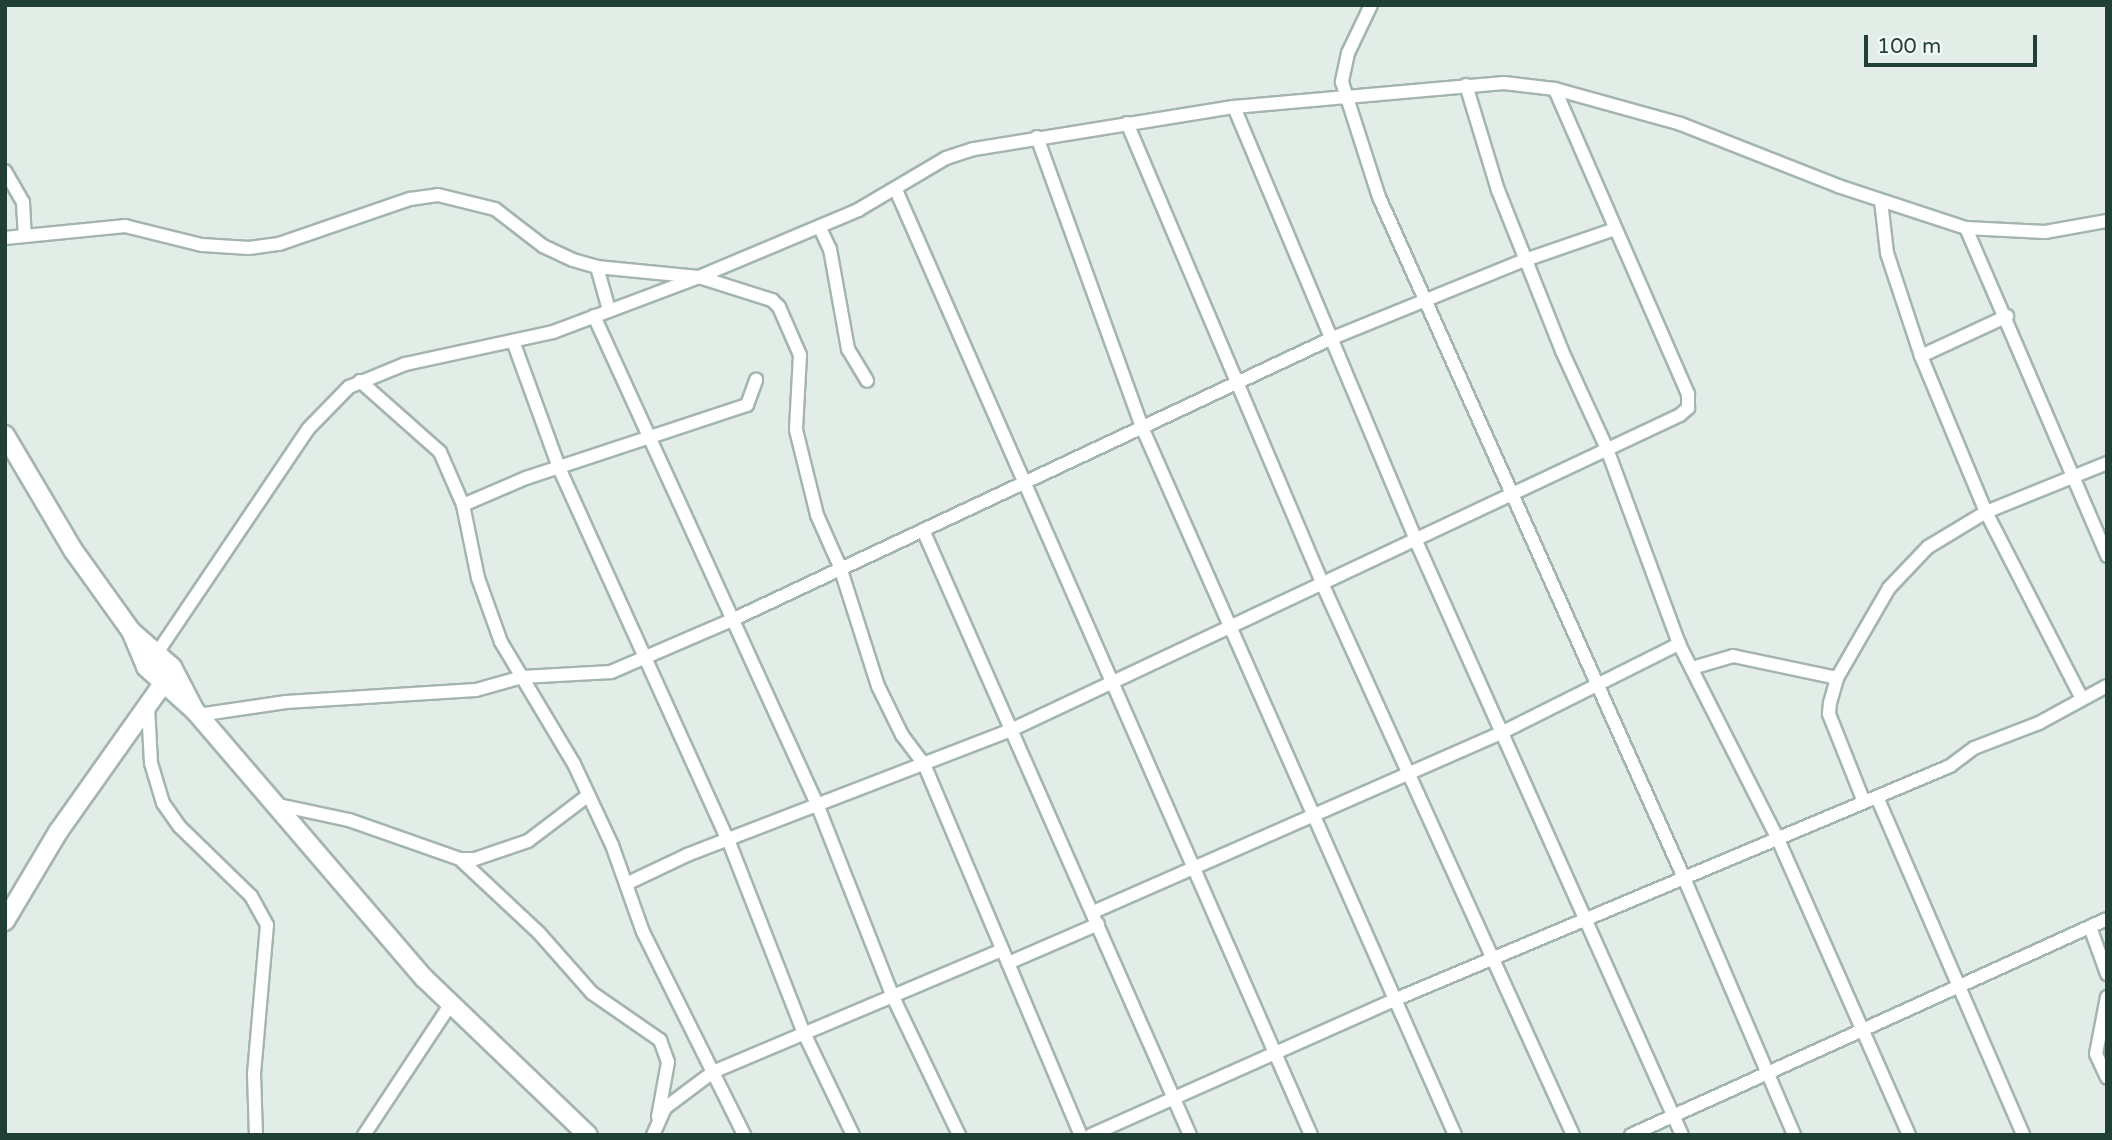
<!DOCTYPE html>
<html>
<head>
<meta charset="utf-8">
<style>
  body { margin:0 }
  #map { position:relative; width:2112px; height:1140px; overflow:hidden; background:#e2ede7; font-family:"Varela Round",sans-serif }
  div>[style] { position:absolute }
  .roads { filter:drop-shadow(2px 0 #a4b5ae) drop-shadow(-2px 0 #a4b5ae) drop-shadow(0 2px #a4b5ae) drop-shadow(0 -2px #a4b5ae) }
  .minor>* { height:12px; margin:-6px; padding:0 6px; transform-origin:6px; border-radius:6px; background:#fff }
  .secondary>* { height:18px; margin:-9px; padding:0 9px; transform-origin:9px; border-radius:9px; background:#fff }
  span { translate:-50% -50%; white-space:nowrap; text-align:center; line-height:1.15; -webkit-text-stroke:7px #f2f9f5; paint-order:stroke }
  .frame { position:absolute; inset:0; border:7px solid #203f35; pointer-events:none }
  .scale { position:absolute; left:1864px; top:35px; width:173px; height:32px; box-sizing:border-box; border:4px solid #203f35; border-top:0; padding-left:9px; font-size:21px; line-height:24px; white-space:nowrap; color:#203f35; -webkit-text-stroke:5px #f2f9f5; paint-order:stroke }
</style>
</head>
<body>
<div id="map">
  <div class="roads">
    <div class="minor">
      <i style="left:1371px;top:5px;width:53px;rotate:115.6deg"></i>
      <i style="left:1348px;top:53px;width:30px;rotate:102deg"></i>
      <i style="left:1342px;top:82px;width:121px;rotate:72.2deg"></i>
      <i style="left:1379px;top:197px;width:746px;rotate:65.87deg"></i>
      <i style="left:1684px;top:878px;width:280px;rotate:66.8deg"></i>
      <i style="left:1466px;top:85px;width:110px;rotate:73.1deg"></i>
      <i style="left:1498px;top:190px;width:173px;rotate:68.3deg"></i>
      <i style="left:1562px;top:351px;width:108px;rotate:65.3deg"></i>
      <i style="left:1607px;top:449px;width:208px;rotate:69.7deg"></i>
      <i style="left:1679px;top:644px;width:216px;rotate:63.1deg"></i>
      <i style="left:1777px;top:837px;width:326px;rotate:66.1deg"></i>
      <i style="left:1234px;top:107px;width:471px;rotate:67.2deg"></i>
      <i style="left:1416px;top:541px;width:651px;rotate:65.88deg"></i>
      <i style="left:1127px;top:123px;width:497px;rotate:67deg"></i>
      <i style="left:1321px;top:581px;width:609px;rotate:65.54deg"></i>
      <i style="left:1037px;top:137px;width:306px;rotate:70.1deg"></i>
      <i style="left:1141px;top:425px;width:776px;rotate:66.14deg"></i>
      <i style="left:5px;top:171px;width:36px;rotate:60deg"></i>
      <i style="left:23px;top:202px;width:34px;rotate:87deg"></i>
      <i style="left:896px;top:190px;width:1032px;rotate:66.29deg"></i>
      <i style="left:1881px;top:201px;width:52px;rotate:83.4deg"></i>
      <i style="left:1887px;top:253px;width:108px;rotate:71.7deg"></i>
      <i style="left:1921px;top:356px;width:169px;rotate:67.4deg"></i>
      <i style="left:1986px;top:512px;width:210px;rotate:62.8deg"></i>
      <i style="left:820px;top:228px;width:23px;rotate:65deg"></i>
      <i style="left:830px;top:249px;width:102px;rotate:79.8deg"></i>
      <i style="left:848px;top:349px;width:37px;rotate:59deg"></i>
      <i style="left:1966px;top:228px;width:357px;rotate:66.7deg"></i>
      <i style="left:5px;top:238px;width:121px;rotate:-5.7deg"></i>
      <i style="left:125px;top:226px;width:79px;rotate:13.9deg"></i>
      <i style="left:202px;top:245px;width:47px;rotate:3.7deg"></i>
      <i style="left:249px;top:248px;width:30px;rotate:-8deg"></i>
      <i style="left:279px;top:244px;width:139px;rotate:-19deg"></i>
      <i style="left:410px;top:199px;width:28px;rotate:-8deg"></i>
      <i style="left:438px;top:195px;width:59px;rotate:13.8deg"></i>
      <i style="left:495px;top:209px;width:61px;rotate:37.6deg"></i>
      <i style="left:543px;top:246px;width:33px;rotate:25deg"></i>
      <i style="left:573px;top:260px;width:25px;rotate:16deg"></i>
      <i style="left:597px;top:267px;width:102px;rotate:5.6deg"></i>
      <i style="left:699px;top:277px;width:77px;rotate:17.5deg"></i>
      <i style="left:772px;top:300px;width:10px;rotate:45deg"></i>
      <i style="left:779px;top:307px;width:52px;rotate:66.4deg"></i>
      <i style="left:800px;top:355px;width:75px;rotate:93.1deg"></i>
      <i style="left:796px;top:430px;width:88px;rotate:76.1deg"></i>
      <i style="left:817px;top:515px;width:57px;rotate:66.1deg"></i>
      <i style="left:840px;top:567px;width:125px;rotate:72.3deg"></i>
      <i style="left:878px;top:686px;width:55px;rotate:63.9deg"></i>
      <i style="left:902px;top:735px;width:36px;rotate:53deg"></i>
      <i style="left:924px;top:764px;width:403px;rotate:67.1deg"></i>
      <i style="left:597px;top:267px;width:45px;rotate:74.4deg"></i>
      <i style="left:594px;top:316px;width:537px;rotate:65.44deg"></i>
      <i style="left:817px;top:804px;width:207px;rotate:68.5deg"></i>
      <i style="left:893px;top:997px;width:153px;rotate:64.4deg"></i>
      <i style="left:513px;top:341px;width:137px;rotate:70deg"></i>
      <i style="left:560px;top:470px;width:409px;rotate:65.6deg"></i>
      <i style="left:729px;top:842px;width:203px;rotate:68.6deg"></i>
      <i style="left:803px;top:1031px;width:115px;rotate:64.3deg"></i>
      <i style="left:1921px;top:356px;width:95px;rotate:-24.9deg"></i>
      <i style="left:360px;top:381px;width:107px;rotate:41.6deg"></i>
      <i style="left:440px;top:452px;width:58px;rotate:66.5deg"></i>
      <i style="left:463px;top:505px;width:75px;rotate:78.4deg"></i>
      <i style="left:478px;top:578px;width:68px;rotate:70.2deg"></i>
      <i style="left:501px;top:642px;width:142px;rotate:59.1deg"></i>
      <i style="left:574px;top:764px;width:89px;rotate:64.9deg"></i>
      <i style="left:612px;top:845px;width:92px;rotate:70.4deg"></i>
      <i style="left:643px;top:932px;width:227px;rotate:63.5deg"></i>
      <i style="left:463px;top:505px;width:69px;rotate:-23.2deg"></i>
      <i style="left:526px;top:478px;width:233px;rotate:-18.3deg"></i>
      <i style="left:747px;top:405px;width:27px;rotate:-70deg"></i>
      <i style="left:923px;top:530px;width:661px;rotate:66.19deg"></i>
      <i style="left:153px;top:659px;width:277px;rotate:-56deg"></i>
      <i style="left:308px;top:429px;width:59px;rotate:-45.7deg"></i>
      <i style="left:349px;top:387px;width:61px;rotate:-22.3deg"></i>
      <i style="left:405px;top:364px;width:151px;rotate:-12.2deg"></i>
      <i style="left:553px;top:332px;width:156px;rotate:-20.6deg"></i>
      <i style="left:699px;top:277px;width:173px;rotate:-22.8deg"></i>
      <i style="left:858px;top:210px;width:102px;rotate:-30.6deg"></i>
      <i style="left:946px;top:158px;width:29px;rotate:-18deg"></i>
      <i style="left:974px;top:149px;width:263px;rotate:-9.2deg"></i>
      <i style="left:1234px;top:107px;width:271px;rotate:-5.1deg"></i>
      <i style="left:1504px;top:83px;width:51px;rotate:6.7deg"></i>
      <i style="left:1555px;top:89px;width:131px;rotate:15.5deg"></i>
      <i style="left:1681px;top:124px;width:169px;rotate:21.5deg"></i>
      <i style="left:1838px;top:186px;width:135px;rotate:18.2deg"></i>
      <i style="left:1966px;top:228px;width:79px;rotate:2.9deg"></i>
      <i style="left:2045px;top:232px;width:63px;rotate:-10.1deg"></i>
      <i style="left:1692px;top:668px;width:43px;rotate:-16.3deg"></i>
      <i style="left:1733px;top:656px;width:106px;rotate:11.9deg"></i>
      <i style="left:148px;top:706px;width:57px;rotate:87deg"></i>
      <i style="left:151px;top:763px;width:42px;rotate:73.3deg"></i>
      <i style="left:163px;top:803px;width:29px;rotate:55deg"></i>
      <i style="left:180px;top:827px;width:99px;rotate:44.2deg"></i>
      <i style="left:251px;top:896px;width:33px;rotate:61deg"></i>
      <i style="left:267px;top:925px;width:149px;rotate:95deg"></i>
      <i style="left:254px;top:1073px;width:62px;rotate:88.2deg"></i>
      <i style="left:198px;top:715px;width:89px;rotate:-8.4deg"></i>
      <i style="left:286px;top:702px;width:190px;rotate:-3.6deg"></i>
      <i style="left:476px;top:690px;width:48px;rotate:-15.8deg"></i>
      <i style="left:522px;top:677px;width:89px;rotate:-3.2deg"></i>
      <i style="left:611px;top:672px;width:134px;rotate:-23.3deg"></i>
      <i style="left:734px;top:619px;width:658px;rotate:-25.16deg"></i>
      <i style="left:1330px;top:339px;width:210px;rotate:-22.1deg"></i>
      <i style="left:1525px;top:260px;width:95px;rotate:-19deg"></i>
      <i style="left:1877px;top:797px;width:368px;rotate:66.6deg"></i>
      <i style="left:1864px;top:802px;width:95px;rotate:-111.7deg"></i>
      <i style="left:1829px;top:714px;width:11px;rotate:-85deg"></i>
      <i style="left:1830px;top:703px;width:26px;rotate:-74deg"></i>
      <i style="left:1837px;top:678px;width:104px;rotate:-60deg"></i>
      <i style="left:1889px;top:588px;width:57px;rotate:-46.4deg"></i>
      <i style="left:1928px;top:547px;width:68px;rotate:-31.1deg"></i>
      <i style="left:1986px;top:512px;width:131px;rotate:-22deg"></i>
      <i style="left:274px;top:804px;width:77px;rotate:12deg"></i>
      <i style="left:349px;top:820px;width:118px;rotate:19.4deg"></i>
      <i style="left:460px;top:859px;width:15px"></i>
      <i style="left:475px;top:859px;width:56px;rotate:-18.8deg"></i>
      <i style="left:528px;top:841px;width:73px;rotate:-37.2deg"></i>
      <i style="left:460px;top:859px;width:108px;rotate:43.1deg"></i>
      <i style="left:539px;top:933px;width:80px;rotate:48.5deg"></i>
      <i style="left:592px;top:993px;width:83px;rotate:34.7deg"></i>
      <i style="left:660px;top:1040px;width:23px;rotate:70deg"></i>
      <i style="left:668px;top:1062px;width:56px;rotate:100.3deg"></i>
      <i style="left:626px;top:884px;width:68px;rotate:-25.4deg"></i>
      <i style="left:687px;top:855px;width:350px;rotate:-21.1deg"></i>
      <i style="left:1013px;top:729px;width:737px;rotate:-25.21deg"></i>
      <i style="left:1680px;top:415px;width:11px;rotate:-41deg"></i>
      <i style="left:1688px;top:408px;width:14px;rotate:-90deg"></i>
      <i style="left:1688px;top:394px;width:333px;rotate:-113.6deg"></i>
      <i style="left:1093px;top:912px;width:450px;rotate:-23.7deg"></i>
      <i style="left:1505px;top:731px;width:195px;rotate:-26.6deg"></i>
      <i style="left:2090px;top:927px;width:50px;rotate:70.1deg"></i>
      <i style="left:1008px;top:963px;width:98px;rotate:-23.4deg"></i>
      <i style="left:2107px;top:997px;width:58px;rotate:100.9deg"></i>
      <i style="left:2096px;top:1054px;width:26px;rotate:65deg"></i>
      <i style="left:364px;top:1135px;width:156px;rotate:-56.5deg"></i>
      <i style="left:653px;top:1135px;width:30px;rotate:-66deg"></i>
      <i style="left:665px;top:1108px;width:60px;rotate:-36.9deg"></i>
      <i style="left:713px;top:1072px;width:314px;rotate:-22.9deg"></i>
      <i style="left:1091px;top:1135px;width:332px;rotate:-24deg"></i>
      <i style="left:1394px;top:1000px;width:603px;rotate:-22.82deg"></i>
      <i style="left:1950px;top:766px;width:30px;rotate:-37deg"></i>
      <i style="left:1974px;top:748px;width:70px;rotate:-21deg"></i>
      <i style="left:2039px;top:723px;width:77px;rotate:-28.6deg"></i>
      <i style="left:1631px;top:1135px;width:523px;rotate:-24.41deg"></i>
    </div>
    <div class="secondary">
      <i style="left:5px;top:435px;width:134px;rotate:59.4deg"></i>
      <i style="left:73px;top:550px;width:100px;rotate:54.4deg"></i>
      <i style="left:131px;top:631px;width:39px;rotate:67deg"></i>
      <i style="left:146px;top:667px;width:66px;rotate:41.9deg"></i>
      <i style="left:131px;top:631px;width:55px;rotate:41.3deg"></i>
      <i style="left:172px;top:667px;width:50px;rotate:62.4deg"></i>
      <i style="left:195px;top:711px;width:352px;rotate:49.4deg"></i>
      <i style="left:424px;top:978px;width:227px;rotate:43.8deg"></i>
      <i style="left:5px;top:921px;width:104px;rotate:-59.2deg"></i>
      <i style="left:58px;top:832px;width:189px;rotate:-54.7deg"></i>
    </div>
  </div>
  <div class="frame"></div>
  <div class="scale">100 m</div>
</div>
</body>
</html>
